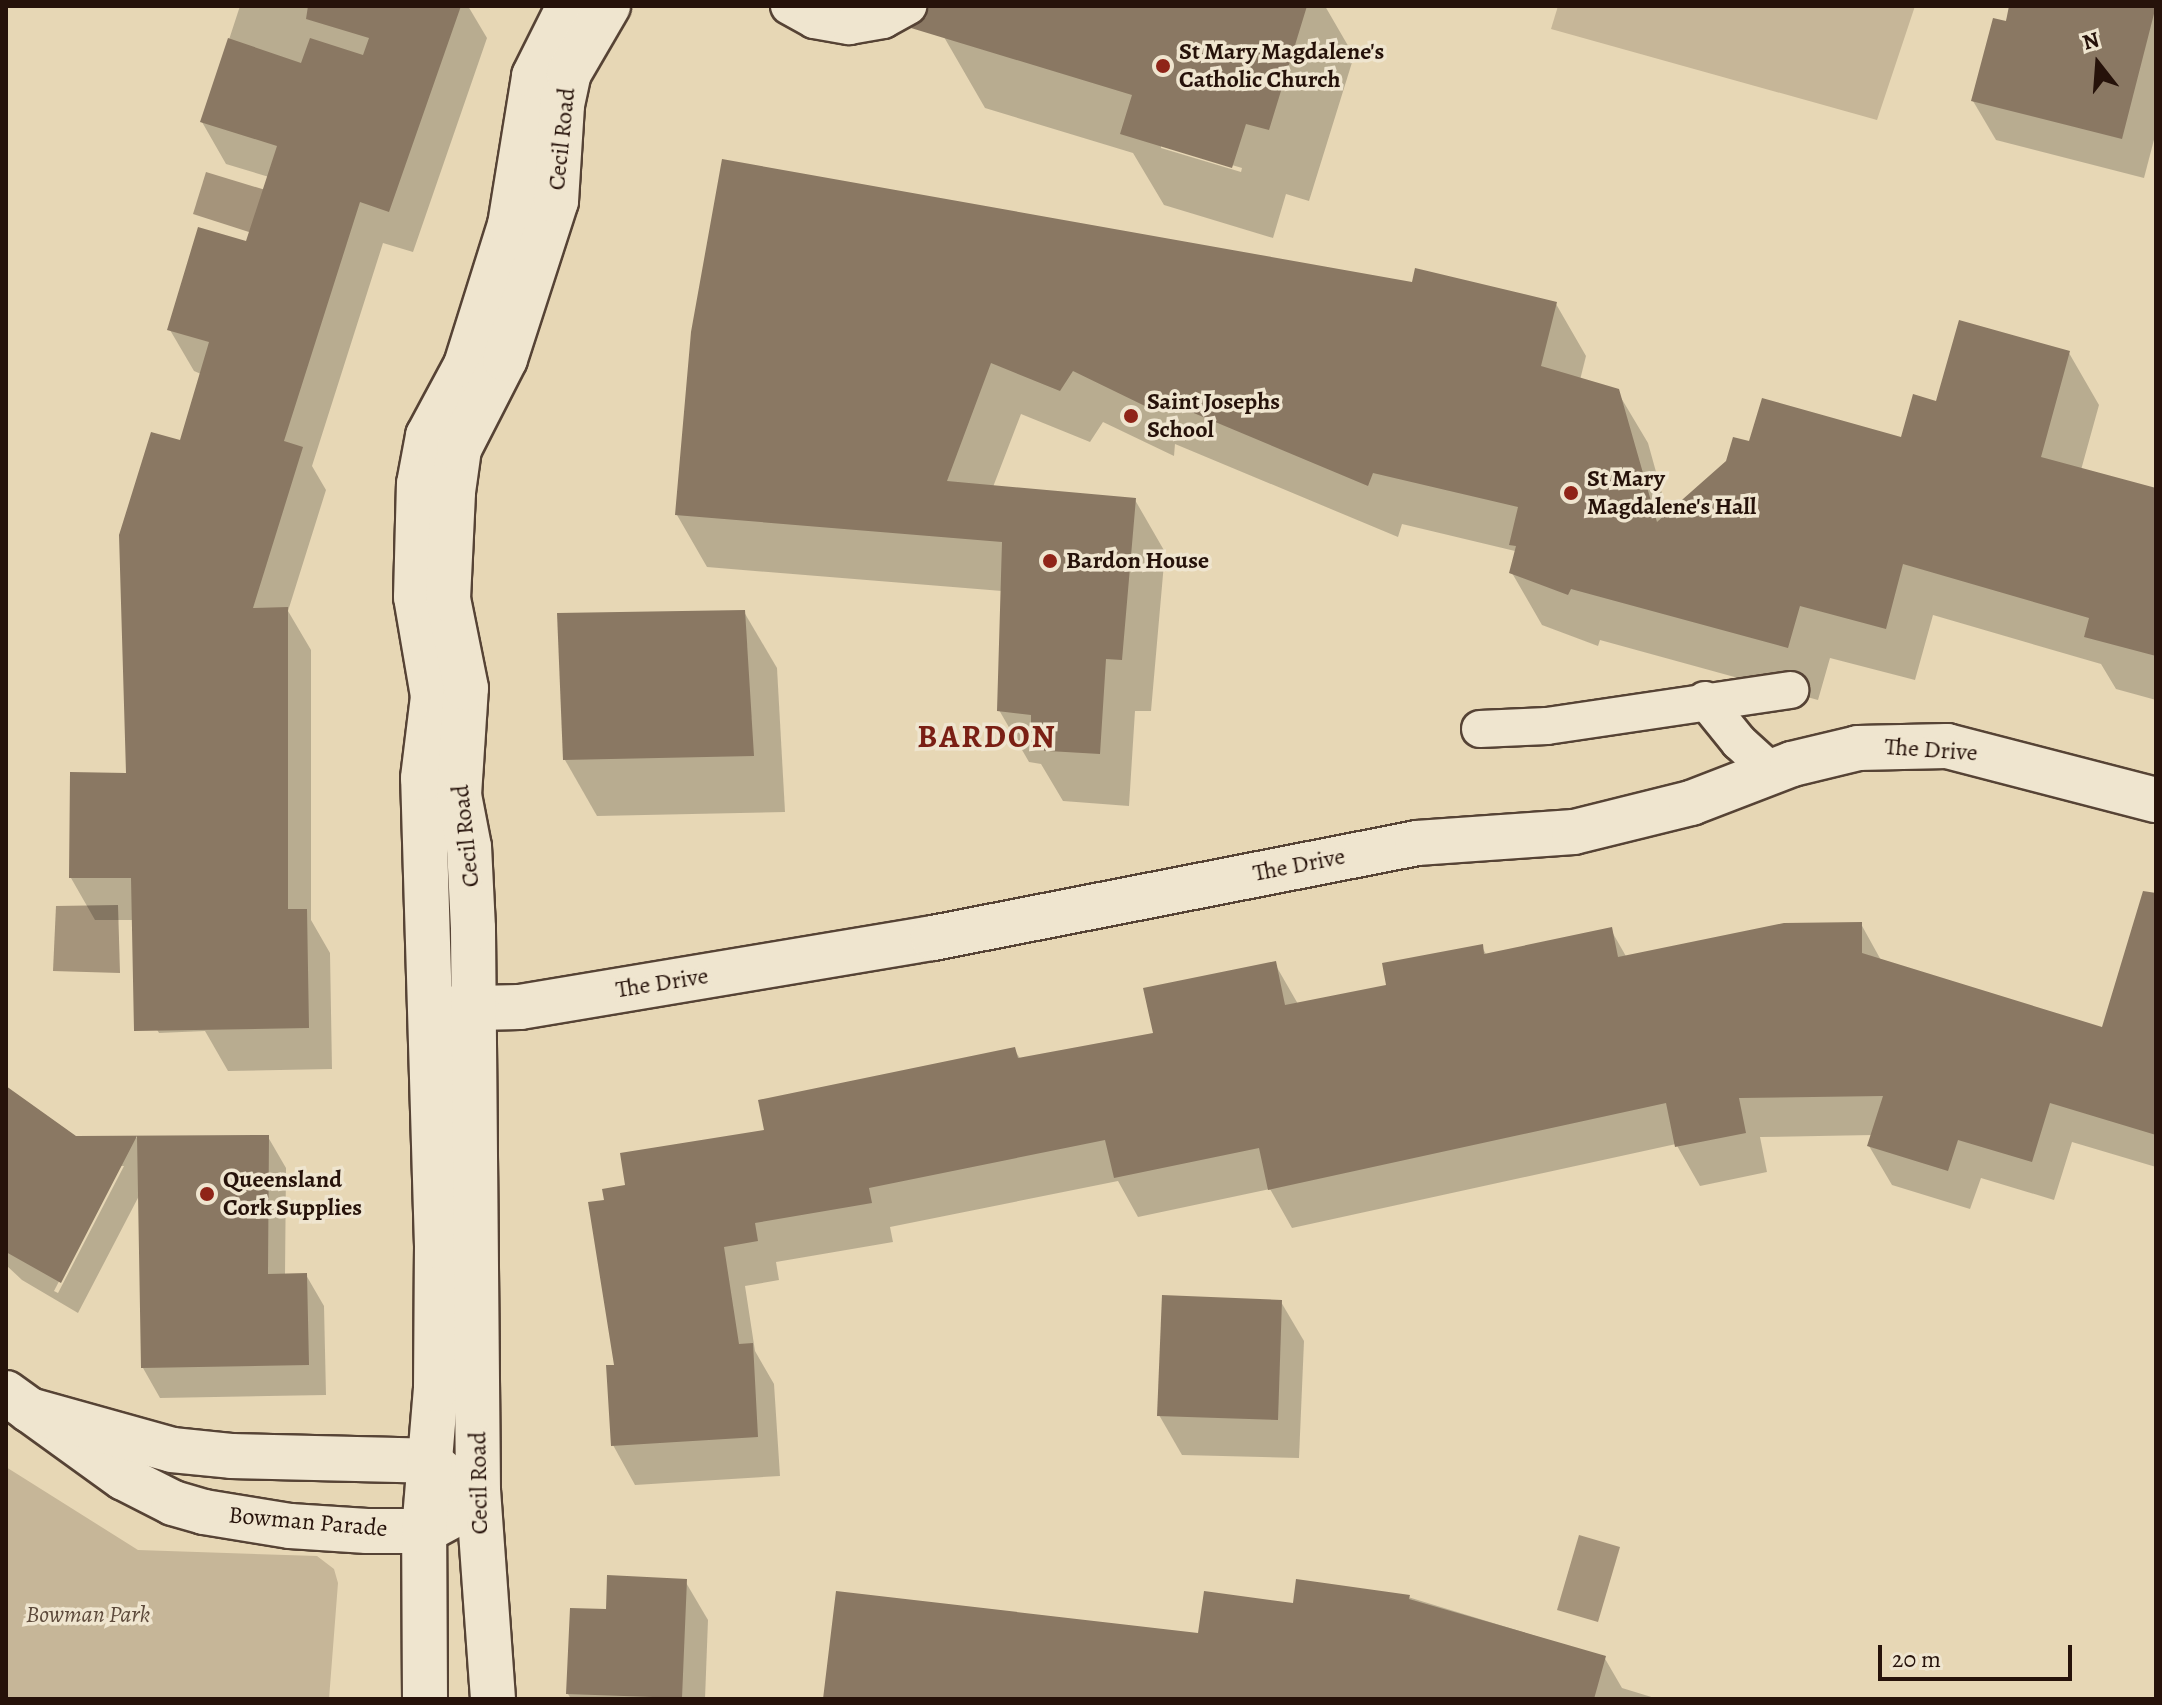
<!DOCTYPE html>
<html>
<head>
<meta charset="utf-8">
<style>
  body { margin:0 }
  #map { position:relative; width:2162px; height:1705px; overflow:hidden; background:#e7d7b5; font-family:Alegreya,serif }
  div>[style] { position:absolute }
  .green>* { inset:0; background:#c6b698 }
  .water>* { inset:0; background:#a5947b }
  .shadow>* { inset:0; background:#0003 }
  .building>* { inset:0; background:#8a7863 }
  .roads { filter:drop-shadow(2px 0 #564335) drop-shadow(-2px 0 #564335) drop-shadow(0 2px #564335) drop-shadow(0 -2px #564335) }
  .service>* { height:36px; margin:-18px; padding:0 18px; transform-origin:18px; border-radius:18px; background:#efe5cf }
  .minor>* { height:44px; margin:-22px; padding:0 22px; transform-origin:22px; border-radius:22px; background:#efe5cf }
  .dots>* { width:22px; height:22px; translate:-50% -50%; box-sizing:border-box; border:4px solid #efe5cf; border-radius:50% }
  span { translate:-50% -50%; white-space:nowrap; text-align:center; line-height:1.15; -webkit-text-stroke:7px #efe5cf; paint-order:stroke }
  .poi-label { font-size:24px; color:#26120a; font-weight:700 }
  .left { translate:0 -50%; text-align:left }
  .street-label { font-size:24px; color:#26120a }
  .park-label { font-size:24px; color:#5e4b3c; font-style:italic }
  .district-label { font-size:32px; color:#7a1f14; font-weight:700; letter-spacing:2px }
  .frame { position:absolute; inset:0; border:8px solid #26120a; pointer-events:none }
  .north { position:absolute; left:2058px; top:24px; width:80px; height:80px; -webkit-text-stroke:6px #efe5cf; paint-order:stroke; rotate:343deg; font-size:22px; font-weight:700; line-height:32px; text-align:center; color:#26120a }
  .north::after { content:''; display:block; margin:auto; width:28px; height:36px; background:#26120a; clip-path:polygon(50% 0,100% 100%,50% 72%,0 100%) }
  .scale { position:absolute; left:1878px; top:1645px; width:194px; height:36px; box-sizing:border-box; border:4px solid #26120a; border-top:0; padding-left:10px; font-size:24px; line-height:28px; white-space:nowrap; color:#26120a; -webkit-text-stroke:6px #efe5cf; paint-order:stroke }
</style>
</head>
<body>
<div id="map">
  <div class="green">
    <i style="clip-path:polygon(1558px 6px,1915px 6px,1877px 120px,1551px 29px)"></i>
    <i style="clip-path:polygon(6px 1467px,138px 1550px,317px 1556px,334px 1569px,338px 1583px,329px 1699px,6px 1699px)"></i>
  </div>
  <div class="water">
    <i style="clip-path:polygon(206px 172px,272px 192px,258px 235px,193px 214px)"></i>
    <i style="clip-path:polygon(118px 905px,120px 973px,53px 971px,56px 906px)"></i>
    <i style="clip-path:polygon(1579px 1535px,1620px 1547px,1598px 1622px,1557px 1610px)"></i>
  </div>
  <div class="shadow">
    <i style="clip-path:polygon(240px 6px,468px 6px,487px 38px,413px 252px,383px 243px,312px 466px,326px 490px,288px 611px,311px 650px,311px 920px,330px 953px,332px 1069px,228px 1071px,205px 1031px,159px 1033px,135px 992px,134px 920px,95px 920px,71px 878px,128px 775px,181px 442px,201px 374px,194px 371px,170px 330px,248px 244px,269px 177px,226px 164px,202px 122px)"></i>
    <i style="clip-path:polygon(evenodd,953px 6px,1325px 6px,1354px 56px,1309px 201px,1286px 194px,1273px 238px,1164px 205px,1133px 153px,985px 108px,944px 37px,953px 6px,1161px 144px,1242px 168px,1241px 172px,1161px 148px,1161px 144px)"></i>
    <i style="clip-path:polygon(2012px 6px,2156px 6px,2156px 132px,2144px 178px,1996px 140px,1973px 101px)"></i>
    <i style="clip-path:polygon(1413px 284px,1556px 304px,1586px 356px,1580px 380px,1617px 391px,1648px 443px,1668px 515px,1750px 444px,1903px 440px,1938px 403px,2069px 353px,2099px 405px,2081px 470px,2156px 490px,2156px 700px,2116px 689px,2101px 664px,1933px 615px,1915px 680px,1830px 658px,1818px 700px,1600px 640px,1598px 646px,1542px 625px,1512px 573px,1515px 551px,1402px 524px,1398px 537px,1175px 444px,1174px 456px,1103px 422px,1090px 442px,1021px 414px,993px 487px,1135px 500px,1165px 552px,1151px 711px,1135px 711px,1129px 806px,1063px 801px,1041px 764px,1029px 762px,999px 710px,1002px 591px,707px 567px,677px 515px,693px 332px)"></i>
    <i style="clip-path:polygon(744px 612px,777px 668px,785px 812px,597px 816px,565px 760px)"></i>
    <i style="clip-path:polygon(1861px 924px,1882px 962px,2103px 1030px,2156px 974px,2156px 1167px,2072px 1142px,2054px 1200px,1981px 1178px,1970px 1209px,1892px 1185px,1869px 1146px,1873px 1135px,1760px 1137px,1767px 1172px,1700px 1186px,1676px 1144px,1292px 1228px,1270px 1189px,1138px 1217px,1118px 1181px,890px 1227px,893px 1242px,776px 1262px,779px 1280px,745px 1286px,755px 1351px,774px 1384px,780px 1476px,635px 1485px,613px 1445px,616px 1366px,606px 1201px,628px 1187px,766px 1132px,1014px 1049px,1021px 1060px,1155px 1034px,1275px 964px,1298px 1004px,1389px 987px,1482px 947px,1487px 956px,1611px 930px,1627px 958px)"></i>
    <i style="clip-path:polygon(evenodd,6px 1089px,75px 1138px,268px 1137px,286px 1168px,285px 1276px,306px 1275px,324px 1306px,326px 1395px,160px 1398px,143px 1368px,140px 1194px,78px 1313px,22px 1280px,6px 1265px,6px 1089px,119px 1166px,124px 1166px,58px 1293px,54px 1291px,119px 1166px)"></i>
    <i style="clip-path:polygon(1281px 1302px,1304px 1341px,1299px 1458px,1182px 1455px,1159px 1415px)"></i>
    <i style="clip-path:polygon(685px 1581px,708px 1620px,705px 1699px,571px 1699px,568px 1694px,608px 1611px)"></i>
    <i style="clip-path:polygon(1408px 1597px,1604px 1657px,1622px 1688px,1658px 1699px,825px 1699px,1200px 1635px,1294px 1605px)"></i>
  </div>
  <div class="building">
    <i style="clip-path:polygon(308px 6px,461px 6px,389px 212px,360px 202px,284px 441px,303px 447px,253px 608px,288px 607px,288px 909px,307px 909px,309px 1028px,134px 1031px,131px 878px,69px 878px,70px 772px,126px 773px,119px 535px,151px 432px,180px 440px,209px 342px,167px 330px,198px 227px,246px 241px,277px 146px,200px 122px,228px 38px,301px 63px,310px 38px,363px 55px,369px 38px,306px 19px)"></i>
    <i style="clip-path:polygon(929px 6px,1307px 6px,1269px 130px,1246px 124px,1232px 168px,1120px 134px,1132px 95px,911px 28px,926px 17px)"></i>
    <i style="clip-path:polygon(2009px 6px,2156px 6px,2122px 139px,1971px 101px,1993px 18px,2006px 21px)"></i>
    <i style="clip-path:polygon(722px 159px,1412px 282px,1415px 268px,1557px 302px,1541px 366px,1619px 389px,1657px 522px,1726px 461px,1733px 437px,1749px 441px,1762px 398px,1901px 437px,1913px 394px,1936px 401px,1959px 320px,2070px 351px,2041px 457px,2156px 488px,2156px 656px,2084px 637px,2089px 618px,1903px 564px,1886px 629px,1800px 606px,1788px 648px,1571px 589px,1568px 595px,1509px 573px,1516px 546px,1509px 545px,1518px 507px,1373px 473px,1368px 486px,1146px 393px,1145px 406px,1073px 371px,1060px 391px,991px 363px,947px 481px,1136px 498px,1122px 660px,1106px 659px,1100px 754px,1031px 750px,1031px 715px,997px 711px,1002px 542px,675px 515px,691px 332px)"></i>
    <i style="clip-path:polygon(745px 610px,754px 756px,563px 760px,557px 613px)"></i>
    <i style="clip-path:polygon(2143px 891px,2156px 893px,2156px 1135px,2050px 1103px,2032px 1162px,1958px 1140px,1948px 1171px,1867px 1146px,1883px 1096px,1739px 1098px,1746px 1133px,1675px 1147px,1666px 1103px,1268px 1190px,1259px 1148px,1114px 1178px,1105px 1140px,869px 1188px,872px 1203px,755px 1223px,758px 1241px,724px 1247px,739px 1344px,753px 1343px,758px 1437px,611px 1446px,606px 1365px,614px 1365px,588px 1202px,604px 1200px,602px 1189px,625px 1185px,620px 1153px,764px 1130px,758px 1100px,1015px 1047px,1018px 1058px,1153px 1033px,1143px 988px,1276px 961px,1285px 1005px,1386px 985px,1382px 963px,1483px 944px,1484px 954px,1612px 927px,1618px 957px,1784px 923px,1862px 922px,1862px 953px,2102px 1027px)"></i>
    <i style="clip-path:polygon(6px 1086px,76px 1136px,269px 1135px,268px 1274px,307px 1273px,309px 1365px,141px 1368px,137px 1136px,61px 1283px,6px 1252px)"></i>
    <i style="clip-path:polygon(1162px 1295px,1282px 1300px,1278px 1420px,1157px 1416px)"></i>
    <i style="clip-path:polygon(607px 1575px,687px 1579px,682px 1698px,566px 1694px,570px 1608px,606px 1609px)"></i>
    <i style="clip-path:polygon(1296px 1579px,1410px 1595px,1409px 1599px,1606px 1656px,1594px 1699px,823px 1699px,836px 1591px,1198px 1633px,1204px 1591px,1293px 1603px)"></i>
  </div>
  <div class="roads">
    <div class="service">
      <i style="left:789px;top:6px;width:29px;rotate:29deg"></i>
      <i style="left:814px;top:20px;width:36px;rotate:10deg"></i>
      <i style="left:849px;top:26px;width:35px;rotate:-10deg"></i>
      <i style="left:883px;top:20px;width:29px;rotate:-29deg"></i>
      <i style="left:1705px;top:700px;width:54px;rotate:51deg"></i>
      <i style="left:1739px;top:742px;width:45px;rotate:42.3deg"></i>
      <i style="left:1480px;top:729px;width:67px;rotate:-2.6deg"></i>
      <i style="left:1547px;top:726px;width:246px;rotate:-8.4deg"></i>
    </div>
    <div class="minor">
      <i style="left:433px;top:1009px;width:87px;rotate:-1.3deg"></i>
      <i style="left:520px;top:1007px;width:419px;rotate:-9.5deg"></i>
      <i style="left:933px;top:938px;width:493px;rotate:-11.1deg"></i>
      <i style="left:1417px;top:843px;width:157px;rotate:-4deg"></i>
      <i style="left:1574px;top:832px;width:121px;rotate:-13.9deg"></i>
      <i style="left:1691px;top:803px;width:108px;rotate:-21.1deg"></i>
      <i style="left:1792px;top:764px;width:68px;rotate:-13.6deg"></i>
      <i style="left:1858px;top:748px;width:89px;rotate:-1.3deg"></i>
      <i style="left:1947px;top:746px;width:216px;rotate:14.5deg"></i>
      <i style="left:6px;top:1393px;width:145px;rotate:35.8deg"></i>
      <i style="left:124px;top:1478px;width:55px;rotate:27deg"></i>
      <i style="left:173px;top:1503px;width:32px;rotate:16deg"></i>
      <i style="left:204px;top:1512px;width:87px;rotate:9.2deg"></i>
      <i style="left:290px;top:1526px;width:77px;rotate:3.7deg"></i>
      <i style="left:367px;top:1531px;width:57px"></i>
      <i style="left:424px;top:1531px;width:30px;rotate:-28deg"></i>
      <i style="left:29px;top:1410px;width:148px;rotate:15.6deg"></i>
      <i style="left:172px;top:1450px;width:59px;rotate:5.8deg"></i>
      <i style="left:231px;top:1456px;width:198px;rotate:1.4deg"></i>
      <i style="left:429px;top:1461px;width:28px;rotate:41deg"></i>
      <i style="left:425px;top:1699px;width:168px;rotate:-90.3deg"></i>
      <i style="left:424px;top:1531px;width:143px;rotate:-85.2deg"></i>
      <i style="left:436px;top:1389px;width:143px;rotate:-89.6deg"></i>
      <i style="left:437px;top:1246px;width:468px;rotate:-91.7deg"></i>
      <i style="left:423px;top:778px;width:83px;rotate:-83deg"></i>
      <i style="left:433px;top:696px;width:100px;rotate:-99.7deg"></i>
      <i style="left:416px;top:597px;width:113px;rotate:-88.5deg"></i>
      <i style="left:419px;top:484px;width:49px;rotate:-79.4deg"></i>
      <i style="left:428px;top:436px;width:81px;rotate:-61.8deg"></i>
      <i style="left:466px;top:365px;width:147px;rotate:-72.6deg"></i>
      <i style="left:510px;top:225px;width:151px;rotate:-80.8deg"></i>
      <i style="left:534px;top:76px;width:78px;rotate:-63.4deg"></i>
      <i style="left:493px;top:1699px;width:208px;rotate:-94.1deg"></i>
      <i style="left:478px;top:1492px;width:564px;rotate:-90.51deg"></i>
      <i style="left:473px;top:928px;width:81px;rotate:-92.8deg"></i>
      <i style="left:469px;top:847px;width:53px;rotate:-100.9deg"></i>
      <i style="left:459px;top:795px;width:107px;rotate:-86.3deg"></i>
      <i style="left:466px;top:688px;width:91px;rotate:-101.4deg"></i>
      <i style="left:448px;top:599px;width:107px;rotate:-87.3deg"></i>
      <i style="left:453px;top:492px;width:43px;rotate:-82.1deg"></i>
      <i style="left:459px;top:449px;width:101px;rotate:-62.9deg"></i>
      <i style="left:505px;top:359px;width:166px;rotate:-72.1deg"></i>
      <i style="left:556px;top:201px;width:96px;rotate:-86.4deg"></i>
      <i style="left:562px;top:105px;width:33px;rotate:-78deg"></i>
      <i style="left:569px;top:73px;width:78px;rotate:-59.8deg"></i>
    </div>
  </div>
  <div class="dots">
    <i style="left:1163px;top:66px;background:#8f2418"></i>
    <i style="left:1131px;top:416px;background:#8f2418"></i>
    <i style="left:1571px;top:493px;background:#8f2418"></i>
    <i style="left:1050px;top:561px;background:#8f2418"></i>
    <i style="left:207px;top:1194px;background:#8f2418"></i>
  </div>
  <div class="poi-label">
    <span class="left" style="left:1179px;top:66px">St Mary Magdalene's<br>Catholic Church</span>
    <span class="left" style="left:1147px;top:416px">Saint Josephs<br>School</span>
    <span class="left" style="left:1587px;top:493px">St Mary<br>Magdalene's Hall</span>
    <span class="left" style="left:1066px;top:561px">Bardon House</span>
    <span class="left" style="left:223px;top:1194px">Queensland<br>Cork Supplies</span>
  </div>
  <div class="street-label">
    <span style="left:562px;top:139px;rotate:-84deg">Cecil Road</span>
    <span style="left:1931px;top:750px;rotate:4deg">The Drive</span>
    <span style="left:466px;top:836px;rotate:-96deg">Cecil Road</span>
    <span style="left:1299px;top:865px;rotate:-11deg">The Drive</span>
    <span style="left:662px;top:983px;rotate:-9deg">The Drive</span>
    <span style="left:479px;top:1483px;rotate:-91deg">Cecil Road</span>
    <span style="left:308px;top:1522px;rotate:5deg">Bowman Parade</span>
  </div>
  <div class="park-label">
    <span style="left:88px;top:1615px">Bowman Park</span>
  </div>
  <div class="district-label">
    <span style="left:987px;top:736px">BARDON</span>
  </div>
  <div class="frame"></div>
  <div class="north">N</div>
  <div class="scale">20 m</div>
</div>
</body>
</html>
